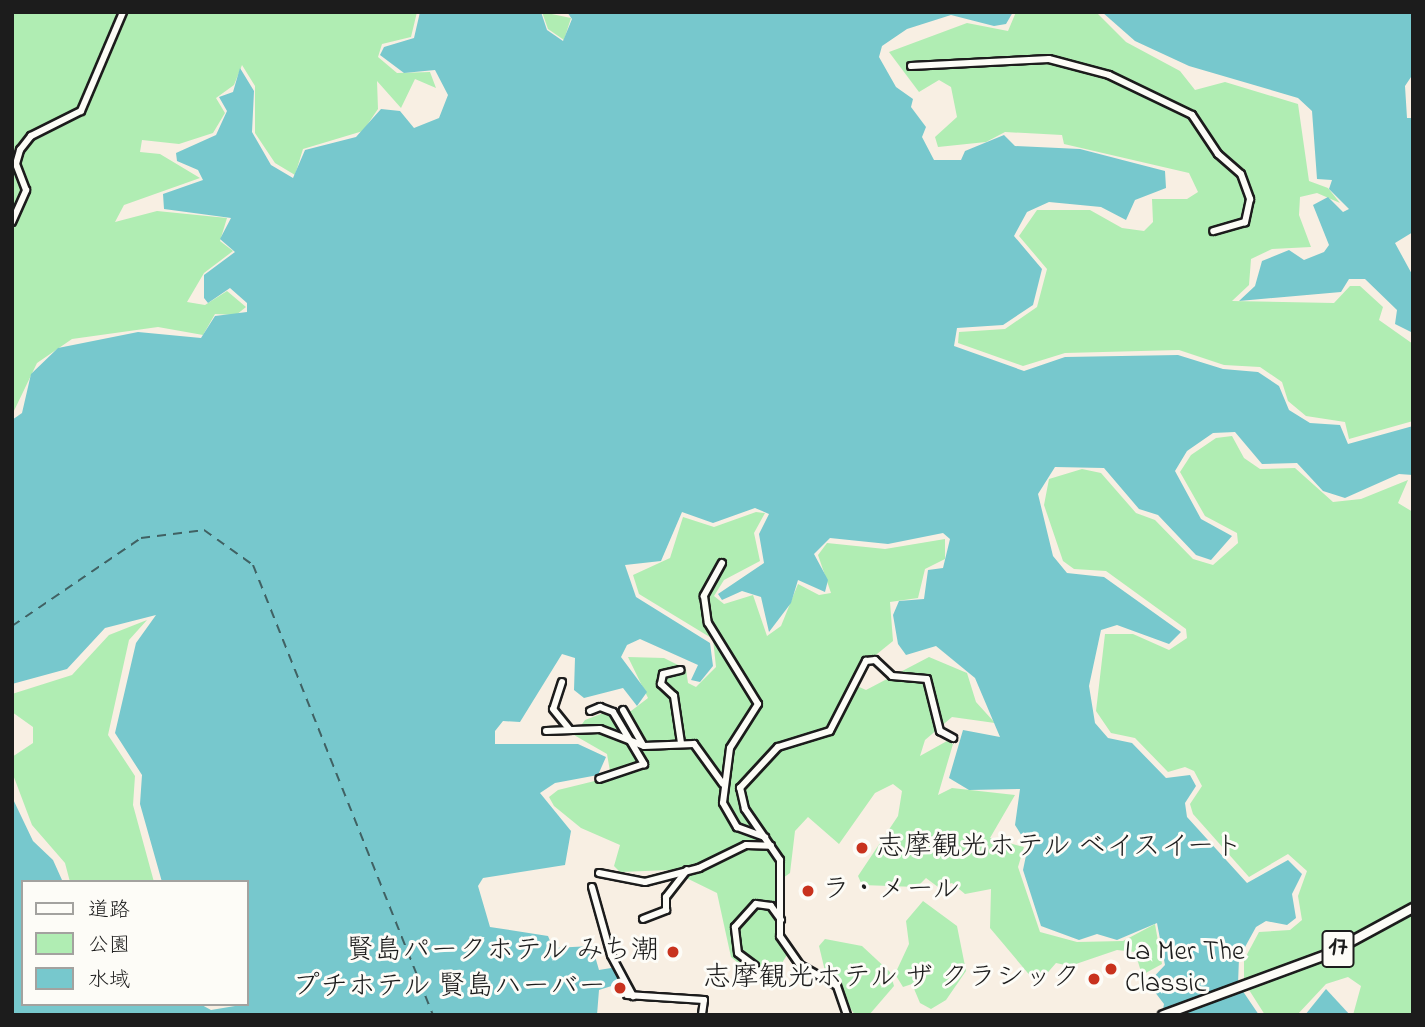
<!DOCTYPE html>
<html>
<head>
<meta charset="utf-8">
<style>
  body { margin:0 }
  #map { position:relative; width:1425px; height:1027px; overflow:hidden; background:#f8efe3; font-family:"Indie Flower","Klee One",sans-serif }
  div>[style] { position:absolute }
  .green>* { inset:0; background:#b0edb3 }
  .water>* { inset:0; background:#77c8cd }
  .ferry>* { height:2px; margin-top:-1px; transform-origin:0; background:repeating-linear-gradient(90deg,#406163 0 9px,transparent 0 16px) }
  .roads { filter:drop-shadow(2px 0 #1c1c1c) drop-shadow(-2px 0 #1c1c1c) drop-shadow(0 2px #1c1c1c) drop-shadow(0 -2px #1c1c1c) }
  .minor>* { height:6px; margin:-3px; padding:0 3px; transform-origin:3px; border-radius:3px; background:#fdfcf7 }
  .major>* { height:8px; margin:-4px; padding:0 4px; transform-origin:4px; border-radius:4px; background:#fdfcf7 }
  .dots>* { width:19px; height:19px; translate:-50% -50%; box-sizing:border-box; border:4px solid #fdfcf7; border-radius:50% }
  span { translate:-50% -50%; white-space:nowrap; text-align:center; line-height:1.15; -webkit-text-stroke:6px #fdfcf7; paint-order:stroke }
  .shield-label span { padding:2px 5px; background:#fdfcf7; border:2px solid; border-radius:5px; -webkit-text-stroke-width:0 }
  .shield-label { font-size:26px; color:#1c1c1c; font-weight:700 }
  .poi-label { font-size:28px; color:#1c1c1c }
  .left { translate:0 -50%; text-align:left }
  .right { translate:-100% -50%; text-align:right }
  .frame { position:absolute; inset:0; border:14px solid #1c1c1c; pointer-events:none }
  .legend { position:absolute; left:21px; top:880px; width:228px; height:126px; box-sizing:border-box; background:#fdfcf7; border:2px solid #a3a29f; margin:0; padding:9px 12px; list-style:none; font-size:21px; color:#1c1c1c }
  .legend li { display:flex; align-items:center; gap:14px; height:35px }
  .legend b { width:35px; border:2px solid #a3a29f }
</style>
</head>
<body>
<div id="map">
  <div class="green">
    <i style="clip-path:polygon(12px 12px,417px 12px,411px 37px,382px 44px,378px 57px,397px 73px,430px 72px,436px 88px,415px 79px,401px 108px,377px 81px,378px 109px,363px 131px,303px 149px,295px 175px,275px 163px,255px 133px,255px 86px,242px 65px,234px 85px,216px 98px,225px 113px,213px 133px,179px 144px,142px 140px,140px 152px,160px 154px,200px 178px,124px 205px,115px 222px,157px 211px,227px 218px,220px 241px,233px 251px,204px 273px,187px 302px,205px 305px,227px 291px,246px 307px,236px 315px,215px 314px,203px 335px,158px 327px,72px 339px,37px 363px,12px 415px)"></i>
    <i style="clip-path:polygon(542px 12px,571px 18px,564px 40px,548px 29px)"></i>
    <i style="clip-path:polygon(1016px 12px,1096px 12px,1126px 42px,1180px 71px,1195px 90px,1225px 82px,1298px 104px,1309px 181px,1328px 188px,1340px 203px,1317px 193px,1300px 197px,1299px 215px,1311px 247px,1272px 249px,1251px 259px,1249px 285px,1232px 301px,1334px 303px,1350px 286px,1360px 286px,1383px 307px,1379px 320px,1413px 344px,1413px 421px,1349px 439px,1345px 422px,1306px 416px,1288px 401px,1282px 382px,1260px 367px,1224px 365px,1179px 350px,1065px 353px,1023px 366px,958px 343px,959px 332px,1005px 329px,1037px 307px,1047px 269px,1019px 236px,1037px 210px,1090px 210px,1122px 228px,1144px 231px,1153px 222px,1152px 199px,1187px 199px,1198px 192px,1189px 173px,1064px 144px,1062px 135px,1005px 132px,986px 142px,938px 147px,935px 137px,957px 117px,951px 87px,939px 80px,919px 92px,889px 52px,967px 23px,1008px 31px)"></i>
    <i style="clip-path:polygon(1232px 436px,1244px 458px,1260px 469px,1295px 468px,1333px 502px,1361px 499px,1408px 480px,1398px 503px,1413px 512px,1413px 1015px,1353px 1015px,1361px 986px,1348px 977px,1326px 984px,1297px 1015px,1265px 1015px,1244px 982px,1244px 960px,1259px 932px,1290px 930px,1302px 920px,1298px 896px,1307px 871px,1288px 854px,1249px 877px,1193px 814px,1190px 804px,1202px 786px,1194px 771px,1185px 767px,1168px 772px,1135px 738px,1111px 733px,1096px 711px,1105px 634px,1133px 634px,1169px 650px,1187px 638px,1186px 629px,1106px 571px,1074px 569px,1063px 561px,1044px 505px,1049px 479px,1082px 469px,1101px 473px,1136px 513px,1155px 520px,1193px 559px,1213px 565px,1238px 543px,1237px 533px,1205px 516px,1180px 472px,1191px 455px,1216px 438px)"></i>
    <i style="clip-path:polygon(756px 512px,765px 513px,754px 533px,760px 561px,724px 580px,714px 596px,724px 604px,753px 595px,767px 636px,781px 626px,798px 584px,819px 595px,831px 593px,818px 555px,827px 543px,885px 549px,945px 539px,945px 559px,925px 569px,918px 598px,890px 602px,893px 641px,861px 667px,857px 686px,866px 690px,929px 657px,967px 673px,976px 702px,995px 723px,952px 717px,925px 740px,920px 756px,947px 741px,953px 744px,938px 795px,952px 788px,1015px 795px,990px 838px,1024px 847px,1018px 867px,1040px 932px,1077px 942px,1123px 941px,1155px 924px,1162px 964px,1142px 975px,1135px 952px,1117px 950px,1070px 966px,1056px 963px,1043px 978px,1032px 978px,990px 928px,991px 889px,965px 894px,952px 883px,938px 887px,926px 878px,917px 887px,862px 885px,858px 876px,898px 816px,902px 791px,893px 784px,875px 793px,839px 844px,808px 817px,795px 831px,790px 873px,776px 883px,787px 955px,775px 974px,755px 977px,731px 957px,717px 893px,670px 870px,620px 872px,614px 866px,620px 845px,581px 828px,554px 806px,549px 797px,558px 790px,611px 777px,607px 754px,574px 735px,585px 720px,614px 709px,631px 711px,648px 698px,628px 657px,664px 658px,686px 669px,688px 683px,696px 687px,716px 667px,713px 639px,639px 594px,633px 575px,670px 558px,683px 517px,714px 527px)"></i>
    <i style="clip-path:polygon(147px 620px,129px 640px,108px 735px,135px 776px,133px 805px,154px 882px,70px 882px,65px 863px,32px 825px,12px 772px,12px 757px,33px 743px,33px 727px,12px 712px,12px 694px,72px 675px,109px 635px)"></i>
    <i style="clip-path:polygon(923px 901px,957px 926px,966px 971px,946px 1000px,931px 1009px,920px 1003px,912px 984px,903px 987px,895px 974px,909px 944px,906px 921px)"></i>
    <i style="clip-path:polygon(825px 939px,862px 946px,890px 972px,894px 986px,869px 1015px,855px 1015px,825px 971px,819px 946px)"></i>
  </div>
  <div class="water">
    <i style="clip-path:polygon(420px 12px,541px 12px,547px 30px,563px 41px,572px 19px,567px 12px,1013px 12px,1006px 24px,994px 26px,951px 15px,907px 29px,882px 46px,879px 57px,896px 87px,913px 99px,911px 107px,926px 127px,922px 137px,934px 160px,961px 160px,965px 151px,1004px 135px,1015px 146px,1080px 149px,1165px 171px,1166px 188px,1135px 200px,1126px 220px,1101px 207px,1049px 202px,1027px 212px,1014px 236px,1042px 269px,1033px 305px,1003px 325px,957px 328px,954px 346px,1024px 371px,1065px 357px,1178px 355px,1223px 369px,1258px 372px,1279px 386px,1289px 410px,1310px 423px,1340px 425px,1348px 444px,1413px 426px,1413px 475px,1399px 474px,1345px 498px,1323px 491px,1297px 463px,1262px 464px,1235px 432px,1213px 433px,1187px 451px,1175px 471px,1201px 519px,1232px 536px,1211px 560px,1196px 555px,1158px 515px,1139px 509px,1104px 468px,1055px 467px,1038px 494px,1053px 556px,1067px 573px,1104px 577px,1181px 632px,1169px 644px,1117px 625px,1101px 630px,1089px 686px,1095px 723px,1108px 738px,1132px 743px,1166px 778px,1190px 775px,1196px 786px,1185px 803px,1187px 817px,1247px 883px,1288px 860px,1302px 874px,1292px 894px,1296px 918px,1287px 925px,1266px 921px,1256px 927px,1239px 958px,1238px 984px,1259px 1015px,1162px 1015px,1164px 1004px,1148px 983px,1165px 965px,1157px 923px,1117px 940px,1097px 934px,1079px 940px,1041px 926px,1023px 870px,1028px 846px,1015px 825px,1020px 789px,969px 790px,949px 778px,963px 730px,1000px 737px,975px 678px,936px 646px,906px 655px,898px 644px,893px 615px,899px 601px,924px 599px,928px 570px,943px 568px,950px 539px,943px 533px,888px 544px,830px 538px,814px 554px,828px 580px,825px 592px,798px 580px,791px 603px,769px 632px,761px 597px,742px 591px,722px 600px,718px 594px,764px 563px,759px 534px,769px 514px,755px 508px,713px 523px,682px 512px,661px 561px,625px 565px,636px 597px,710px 643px,713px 666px,700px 682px,691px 680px,698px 665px,640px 639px,627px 645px,621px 657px,647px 692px,637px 706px,623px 688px,584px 698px,574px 690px,575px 658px,562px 654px,520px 722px,503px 721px,495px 731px,495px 744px,578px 744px,606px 757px,598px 775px,555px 783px,540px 793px,571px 831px,565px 865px,483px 878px,478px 886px,490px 927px,548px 936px,553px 948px,592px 946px,599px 970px,617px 967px,624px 982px,599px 990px,597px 1015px,12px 1015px,12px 797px,33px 841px,53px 860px,62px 880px,23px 882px,23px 1004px,200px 1004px,211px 1010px,247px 1004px,247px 882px,162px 882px,140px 804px,142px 775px,115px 733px,136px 643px,156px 615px,105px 628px,67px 669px,12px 684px,12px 420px,22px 413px,31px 374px,58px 348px,138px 332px,201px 338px,215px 316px,247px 312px,247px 303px,230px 288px,208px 303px,204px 298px,204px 275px,235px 252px,220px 239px,231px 218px,164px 209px,163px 194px,203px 180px,198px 170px,177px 161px,176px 153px,216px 135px,227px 111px,219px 97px,233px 92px,240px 68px,254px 91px,252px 132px,271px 165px,293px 178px,305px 150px,356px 137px,381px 109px,400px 111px,414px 128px,439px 118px,448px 95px,435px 70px,404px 73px,380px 55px,384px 47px,414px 38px)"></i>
    <i style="clip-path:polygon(1102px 12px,1413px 12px,1413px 74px,1405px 86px,1407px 118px,1413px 118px,1413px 232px,1395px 243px,1413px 276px,1413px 333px,1395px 324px,1397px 310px,1365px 279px,1349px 279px,1341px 292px,1239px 301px,1255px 286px,1262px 261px,1289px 250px,1304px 260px,1324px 252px,1329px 245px,1313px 205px,1328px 197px,1343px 212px,1349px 209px,1329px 189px,1332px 180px,1317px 179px,1312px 111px,1298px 98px,1189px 66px,1135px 41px)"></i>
    <i style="clip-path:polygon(1326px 989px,1350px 1015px,1305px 1015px)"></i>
  </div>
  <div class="ferry">
    <i style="left:12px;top:626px;width:156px;rotate:-34.3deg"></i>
    <i style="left:141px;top:538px;width:64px;rotate:-7.2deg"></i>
    <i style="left:204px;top:530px;width:60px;rotate:35.5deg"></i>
    <i style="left:253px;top:565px;width:485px;rotate:68.2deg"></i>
  </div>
  <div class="roads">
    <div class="minor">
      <i style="left:911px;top:66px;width:138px;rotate:-2.9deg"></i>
      <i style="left:1049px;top:59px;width:62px;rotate:14.9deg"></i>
      <i style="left:1109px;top:75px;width:92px;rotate:25.7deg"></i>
      <i style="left:1192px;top:115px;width:47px;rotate:56.3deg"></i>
      <i style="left:1218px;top:154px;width:30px;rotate:41deg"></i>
      <i style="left:1241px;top:174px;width:27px;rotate:70deg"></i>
      <i style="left:1250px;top:199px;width:24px;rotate:102deg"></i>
      <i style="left:1245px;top:222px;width:33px;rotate:164deg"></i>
      <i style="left:12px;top:222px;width:35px;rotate:-66deg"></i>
      <i style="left:26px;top:190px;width:28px;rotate:-111deg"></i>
      <i style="left:16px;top:164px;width:15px;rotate:-74deg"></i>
      <i style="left:20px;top:150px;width:18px;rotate:-52deg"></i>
      <i style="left:31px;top:136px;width:56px;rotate:-26.6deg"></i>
      <i style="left:81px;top:111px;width:108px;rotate:-67deg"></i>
      <i style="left:722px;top:563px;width:38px;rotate:119deg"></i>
      <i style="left:704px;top:596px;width:27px;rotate:82deg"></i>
      <i style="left:708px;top:623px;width:95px;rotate:58.3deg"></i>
      <i style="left:758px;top:704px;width:52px;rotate:122.5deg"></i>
      <i style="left:730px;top:748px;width:55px;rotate:97.3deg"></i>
      <i style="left:723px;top:803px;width:28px;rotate:60deg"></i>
      <i style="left:737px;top:827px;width:30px;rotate:20deg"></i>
      <i style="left:562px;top:682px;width:28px;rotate:108deg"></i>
      <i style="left:553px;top:709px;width:26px;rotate:51deg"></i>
      <i style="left:623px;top:710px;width:40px;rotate:60.3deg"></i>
      <i style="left:590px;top:711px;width:11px;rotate:-22deg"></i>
      <i style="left:600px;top:707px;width:14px;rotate:21deg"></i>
      <i style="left:613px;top:712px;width:61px;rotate:59.2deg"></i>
      <i style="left:644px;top:764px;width:47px;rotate:161.6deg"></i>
      <i style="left:546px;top:731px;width:54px;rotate:-2.1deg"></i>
      <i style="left:600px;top:729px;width:47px;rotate:21.1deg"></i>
      <i style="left:644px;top:746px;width:50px;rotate:-2.3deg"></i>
      <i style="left:694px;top:744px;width:49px;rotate:54.1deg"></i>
      <i style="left:681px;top:743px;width:48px;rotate:-98.5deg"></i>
      <i style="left:674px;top:696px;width:18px;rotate:-137deg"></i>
      <i style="left:661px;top:684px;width:10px;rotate:-79deg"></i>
      <i style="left:663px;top:674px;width:18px;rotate:-13deg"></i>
      <i style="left:599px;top:873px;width:47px;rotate:11.1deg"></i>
      <i style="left:645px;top:882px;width:56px;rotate:-14.5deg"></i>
      <i style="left:699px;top:868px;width:52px;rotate:-26.1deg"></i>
      <i style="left:746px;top:845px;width:25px;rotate:2deg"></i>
      <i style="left:592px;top:887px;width:71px;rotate:74.4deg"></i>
      <i style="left:611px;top:955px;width:47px;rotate:61.8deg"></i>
      <i style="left:643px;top:919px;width:25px;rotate:-21deg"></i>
      <i style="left:666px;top:910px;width:13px;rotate:-90deg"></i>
      <i style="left:666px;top:897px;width:34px;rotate:-52deg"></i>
      <i style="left:755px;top:966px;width:21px;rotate:-143deg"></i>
      <i style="left:738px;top:953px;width:26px;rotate:-97deg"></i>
      <i style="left:735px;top:927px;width:31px;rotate:-48deg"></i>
      <i style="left:756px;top:904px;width:15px;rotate:8deg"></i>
      <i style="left:771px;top:906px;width:17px;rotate:54deg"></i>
      <i style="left:627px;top:995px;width:77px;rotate:3.7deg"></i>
      <i style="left:704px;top:1000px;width:15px;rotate:98deg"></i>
      <i style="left:847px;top:1015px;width:31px;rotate:-109deg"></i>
      <i style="left:837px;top:986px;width:43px;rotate:-150.4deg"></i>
      <i style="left:800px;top:965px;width:35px;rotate:-125deg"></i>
      <i style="left:780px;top:936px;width:76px;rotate:-90deg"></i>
      <i style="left:780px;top:860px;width:62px;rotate:-124.5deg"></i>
      <i style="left:745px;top:809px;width:22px;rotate:-103deg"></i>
      <i style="left:740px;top:788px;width:56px;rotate:-47.2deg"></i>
      <i style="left:778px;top:747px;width:54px;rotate:-17.1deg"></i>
      <i style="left:830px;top:731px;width:79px;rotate:-62.8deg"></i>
      <i style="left:866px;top:661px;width:9px;rotate:-6deg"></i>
      <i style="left:875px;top:660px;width:23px;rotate:43deg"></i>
      <i style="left:892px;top:676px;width:35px;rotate:5deg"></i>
      <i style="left:927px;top:679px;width:54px;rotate:76deg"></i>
      <i style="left:940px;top:731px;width:15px;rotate:28deg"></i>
    </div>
    <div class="major">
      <i style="left:1163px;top:1015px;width:174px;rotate:-20.2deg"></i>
      <i style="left:1326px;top:955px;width:99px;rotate:-28.4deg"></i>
    </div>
  </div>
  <div class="dots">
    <i style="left:862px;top:848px;background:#c8321e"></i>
    <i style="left:808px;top:891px;background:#c8321e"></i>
    <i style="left:673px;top:952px;background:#c8321e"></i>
    <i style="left:1111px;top:969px;background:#c8321e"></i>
    <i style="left:1094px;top:979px;background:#c8321e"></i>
    <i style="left:620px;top:988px;background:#c8321e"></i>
  </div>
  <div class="shield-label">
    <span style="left:1338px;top:949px">17</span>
  </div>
  <div class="poi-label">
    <span class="left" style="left:876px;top:848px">志摩観光ホテル ベイスイート</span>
    <span class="left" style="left:822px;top:891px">ラ・メール</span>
    <span class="right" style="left:659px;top:952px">賢島パークホテル みち潮</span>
    <span class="left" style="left:1125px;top:969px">La Mer The<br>Classic</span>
    <span class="right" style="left:1080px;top:979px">志摩観光ホテル ザ クラシック</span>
    <span class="right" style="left:606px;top:988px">プチホテル 賢島ハーバー</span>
  </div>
  <div class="frame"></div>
  <ul class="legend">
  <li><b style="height:9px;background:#fdfcf7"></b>道路</li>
  <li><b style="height:19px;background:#b0edb3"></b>公園</li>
  <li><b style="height:19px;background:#77c8cd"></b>水域</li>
  </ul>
</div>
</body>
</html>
